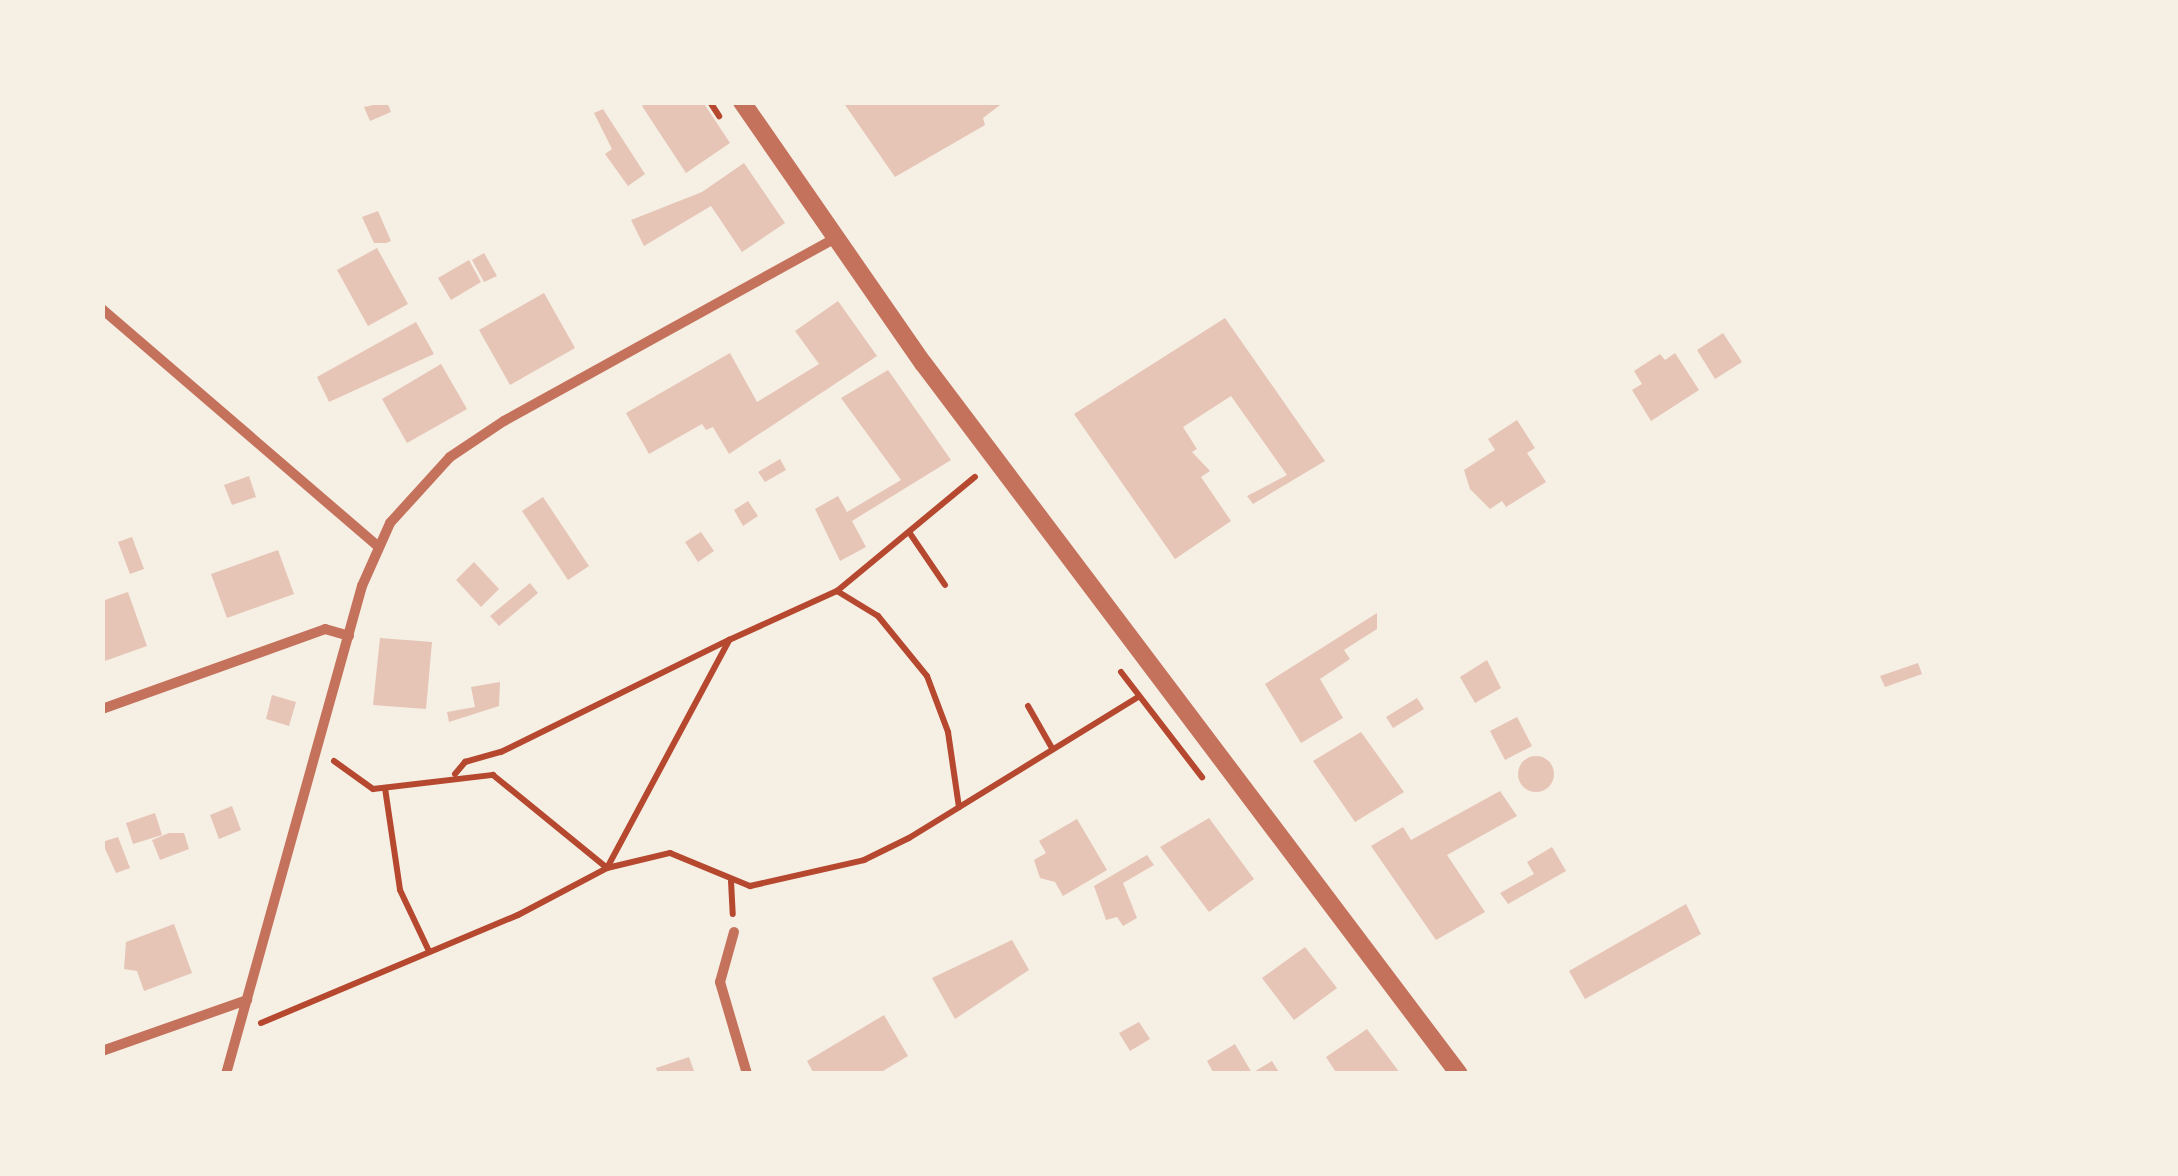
<!DOCTYPE html>
<html>
<head>
<meta charset="utf-8">
<style>
  body { margin:0 }
  #map { position:relative; width:2178px; height:1176px; overflow:hidden; background:#f6efe4; font-family:"DM Sans",sans-serif }
  div>[style] { position:absolute }
  .building>* { inset:0; background:#e6c5b7 }
  .round { border-radius:50% }
  .path>* { height:6px; margin:-3px; padding:0 3px; transform-origin:3px; border-radius:3px; background:#b5482f }
  .minor>* { height:10px; margin:-5px; padding:0 5px; transform-origin:5px; border-radius:5px; background:#c5725c }
  .tertiary>* { height:18px; margin:-9px; padding:0 9px; transform-origin:9px; border-radius:9px; background:#c5725c }
  span { translate:-50% -50%; white-space:nowrap; text-align:center; line-height:1.15; -webkit-text-stroke:9px #f6efe4; paint-order:stroke }
  .frame { position:absolute; inset:0; border:105px solid #f6efe4; pointer-events:none }
</style>
</head>
<body>
<div id="map">
  <div class="building">
    <i style="clip-path:polygon(387px 102px,391px 112px,370px 121px,364px 107px)"></i>
    <i style="clip-path:polygon(647px 102px,703px 102px,730px 143px,686px 173px,642px 106px)"></i>
    <i style="clip-path:polygon(843px 102px,1004px 102px,983px 118px,985px 125px,895px 177px)"></i>
    <i style="clip-path:polygon(603px 109px,645px 174px,628px 186px,605px 154px,612px 149px,594px 113px)"></i>
    <i style="clip-path:polygon(744px 163px,785px 223px,742px 252px,711px 206px,644px 246px,631px 220px,702px 192px)"></i>
    <i style="clip-path:polygon(378px 211px,391px 241px,386px 243px,374px 243px,362px 217px)"></i>
    <i style="clip-path:polygon(377px 248px,408px 304px,368px 326px,337px 270px)"></i>
    <i style="clip-path:polygon(484px 253px,497px 276px,484px 282px,472px 260px)"></i>
    <i style="clip-path:polygon(469px 260px,481px 282px,451px 300px,438px 278px)"></i>
    <i style="clip-path:polygon(544px 293px,575px 348px,510px 385px,479px 330px)"></i>
    <i style="clip-path:polygon(838px 301px,877px 356px,729px 454px,713px 427px,706px 430px,702px 424px,649px 454px,626px 413px,730px 353px,757px 402px,819px 364px,795px 331px)"></i>
    <i style="clip-path:polygon(1225px 318px,1325px 461px,1253px 504px,1247px 496px,1287px 475px,1231px 396px,1183px 427px,1197px 449px,1192px 452px,1210px 471px,1201px 477px,1231px 521px,1175px 559px,1074px 414px)"></i>
    <i style="clip-path:polygon(416px 322px,434px 354px,329px 402px,317px 377px)"></i>
    <i style="clip-path:polygon(1723px 333px,1742px 362px,1715px 379px,1697px 350px)"></i>
    <i style="clip-path:polygon(1675px 353px,1699px 390px,1651px 421px,1632px 390px,1642px 384px,1634px 371px,1660px 354px,1665px 360px)"></i>
    <i style="clip-path:polygon(441px 364px,467px 409px,407px 443px,382px 399px)"></i>
    <i style="clip-path:polygon(888px 370px,951px 460px,852px 521px,866px 547px,840px 561px,815px 509px,838px 496px,847px 512px,901px 480px,841px 398px)"></i>
    <i style="clip-path:polygon(1517px 420px,1535px 448px,1527px 453px,1546px 482px,1506px 507px,1502px 501px,1490px 509px,1470px 489px,1464px 470px,1495px 450px,1488px 439px)"></i>
    <i style="clip-path:polygon(780px 459px,786px 470px,765px 482px,758px 472px)"></i>
    <i style="clip-path:polygon(249px 476px,256px 497px,232px 505px,224px 485px)"></i>
    <i style="clip-path:polygon(543px 497px,589px 566px,568px 580px,522px 511px)"></i>
    <i style="clip-path:polygon(748px 501px,758px 516px,743px 526px,734px 510px)"></i>
    <i style="clip-path:polygon(701px 532px,714px 551px,698px 562px,685px 542px)"></i>
    <i style="clip-path:polygon(132px 537px,144px 569px,130px 574px,118px 542px)"></i>
    <i style="clip-path:polygon(278px 550px,294px 594px,227px 618px,211px 574px)"></i>
    <i style="clip-path:polygon(474px 562px,499px 589px,481px 607px,456px 580px)"></i>
    <i style="clip-path:polygon(530px 583px,538px 593px,499px 626px,490px 616px)"></i>
    <i style="clip-path:polygon(128px 592px,147px 646px,102px 662px,102px 601px)"></i>
    <i style="clip-path:polygon(1377px 613px,1377px 629px,1344px 650px,1350px 659px,1320px 679px,1343px 718px,1301px 743px,1265px 684px)"></i>
    <i style="clip-path:polygon(380px 638px,432px 642px,426px 709px,373px 705px)"></i>
    <i style="clip-path:polygon(1487px 660px,1501px 688px,1475px 703px,1460px 677px)"></i>
    <i style="clip-path:polygon(1918px 663px,1922px 674px,1885px 687px,1880px 676px)"></i>
    <i style="clip-path:polygon(500px 682px,499px 706px,449px 722px,447px 712px,475px 707px,471px 687px)"></i>
    <i style="clip-path:polygon(272px 695px,296px 702px,289px 726px,266px 719px)"></i>
    <i style="clip-path:polygon(1417px 698px,1424px 709px,1393px 728px,1386px 717px)"></i>
    <i style="clip-path:polygon(1517px 717px,1532px 746px,1505px 760px,1490px 731px)"></i>
    <i style="clip-path:polygon(1361px 732px,1404px 792px,1355px 822px,1313px 761px)"></i>
    <i class="round" style="left:1518px;top:756px;width:36px;height:36px"></i>
    <i style="clip-path:polygon(1500px 791px,1517px 816px,1447px 855px,1485px 912px,1436px 940px,1371px 846px,1403px 827px,1411px 840px)"></i>
    <i style="clip-path:polygon(232px 806px,241px 830px,219px 839px,210px 815px)"></i>
    <i style="clip-path:polygon(155px 813px,162px 835px,133px 844px,126px 823px)"></i>
    <i style="clip-path:polygon(1209px 818px,1254px 879px,1209px 912px,1160px 847px)"></i>
    <i style="clip-path:polygon(1077px 819px,1107px 870px,1063px 896px,1055px 882px,1040px 878px,1034px 860px,1046px 853px,1039px 841px)"></i>
    <i style="clip-path:polygon(169px 833px,184px 833px,189px 849px,160px 860px,152px 840px)"></i>
    <i style="clip-path:polygon(118px 837px,130px 868px,116px 873px,102px 842px)"></i>
    <i style="clip-path:polygon(1552px 847px,1566px 871px,1508px 904px,1500px 893px,1534px 874px,1527px 862px)"></i>
    <i style="clip-path:polygon(1147px 855px,1154px 865px,1123px 883px,1137px 918px,1123px 926px,1117px 917px,1106px 920px,1094px 886px)"></i>
    <i style="clip-path:polygon(1686px 904px,1701px 934px,1585px 999px,1569px 971px)"></i>
    <i style="clip-path:polygon(174px 924px,192px 973px,144px 991px,137px 971px,124px 969px,126px 942px)"></i>
    <i style="clip-path:polygon(1012px 940px,1029px 970px,955px 1019px,932px 978px)"></i>
    <i style="clip-path:polygon(1305px 947px,1337px 988px,1294px 1020px,1262px 978px)"></i>
    <i style="clip-path:polygon(884px 1015px,908px 1056px,878px 1074px,814px 1074px,807px 1061px)"></i>
    <i style="clip-path:polygon(1139px 1022px,1150px 1039px,1130px 1051px,1119px 1033px)"></i>
    <i style="clip-path:polygon(1367px 1029px,1397px 1069px,1400px 1074px,1337px 1074px,1326px 1057px)"></i>
    <i style="clip-path:polygon(1235px 1044px,1252px 1073px,1272px 1061px,1280px 1074px,1214px 1074px,1207px 1061px)"></i>
    <i style="clip-path:polygon(689px 1057px,695px 1074px,658px 1074px,656px 1068px)"></i>
  </div>
  <div class="path">
    <i style="left:710px;top:102px;width:17px;rotate:57deg"></i>
    <i style="left:909px;top:532px;width:64px;rotate:55.8deg"></i>
    <i style="left:837px;top:591px;width:48px;rotate:31.4deg"></i>
    <i style="left:878px;top:616px;width:77px;rotate:50.8deg"></i>
    <i style="left:927px;top:676px;width:60px;rotate:69.4deg"></i>
    <i style="left:948px;top:732px;width:76px;rotate:81.7deg"></i>
    <i style="left:1121px;top:672px;width:133px;rotate:52.4deg"></i>
    <i style="left:1028px;top:706px;width:48px;rotate:60.3deg"></i>
    <i style="left:334px;top:761px;width:48px;rotate:35.7deg"></i>
    <i style="left:373px;top:789px;width:121px;rotate:-6.7deg"></i>
    <i style="left:493px;top:775px;width:147px;rotate:39.2deg"></i>
    <i style="left:607px;top:868px;width:65px;rotate:-13.4deg"></i>
    <i style="left:670px;top:853px;width:87px;rotate:22.4deg"></i>
    <i style="left:750px;top:886px;width:117px;rotate:-12.8deg"></i>
    <i style="left:864px;top:860px;width:50px;rotate:-26.1deg"></i>
    <i style="left:909px;top:838px;width:269px;rotate:-31.6deg"></i>
    <i style="left:455px;top:774px;width:16px;rotate:-50deg"></i>
    <i style="left:465px;top:762px;width:37px;rotate:-16deg"></i>
    <i style="left:501px;top:752px;width:254px;rotate:-26.2deg"></i>
    <i style="left:385px;top:788px;width:103px;rotate:81.6deg"></i>
    <i style="left:400px;top:890px;width:68px;rotate:64.6deg"></i>
    <i style="left:731px;top:881px;width:33px;rotate:87deg"></i>
    <i style="left:261px;top:1023px;width:279px;rotate:-22.8deg"></i>
    <i style="left:518px;top:915px;width:101px;rotate:-27.8deg"></i>
    <i style="left:607px;top:868px;width:259px;rotate:-61.8deg"></i>
    <i style="left:729px;top:640px;width:119px;rotate:-24.4deg"></i>
    <i style="left:837px;top:591px;width:179px;rotate:-39.6deg"></i>
  </div>
  <div class="minor">
    <i style="left:102px;top:309px;width:362px;rotate:40.7deg"></i>
    <i style="left:102px;top:709px;width:237px;rotate:-19.7deg"></i>
    <i style="left:325px;top:629px;width:25px;rotate:16deg"></i>
    <i style="left:734px;top:932px;width:52px;rotate:105.6deg"></i>
    <i style="left:720px;top:982px;width:96px;rotate:73.6deg"></i>
    <i style="left:102px;top:1051px;width:154px;rotate:-19.4deg"></i>
    <i style="left:226px;top:1074px;width:507px;rotate:-74.43deg"></i>
    <i style="left:362px;top:586px;width:69px;rotate:-66deg"></i>
    <i style="left:390px;top:523px;width:89px;rotate:-47.7deg"></i>
    <i style="left:450px;top:457px;width:65px;rotate:-33.7deg"></i>
    <i style="left:504px;top:421px;width:379px;rotate:-28.9deg"></i>
  </div>
  <div class="tertiary">
    <i style="left:742px;top:102px;width:318px;rotate:55.3deg"></i>
    <i style="left:923px;top:363px;width:890px;rotate:52.99deg"></i>
  </div>
  <div class="frame"></div>
</div>
</body>
</html>
